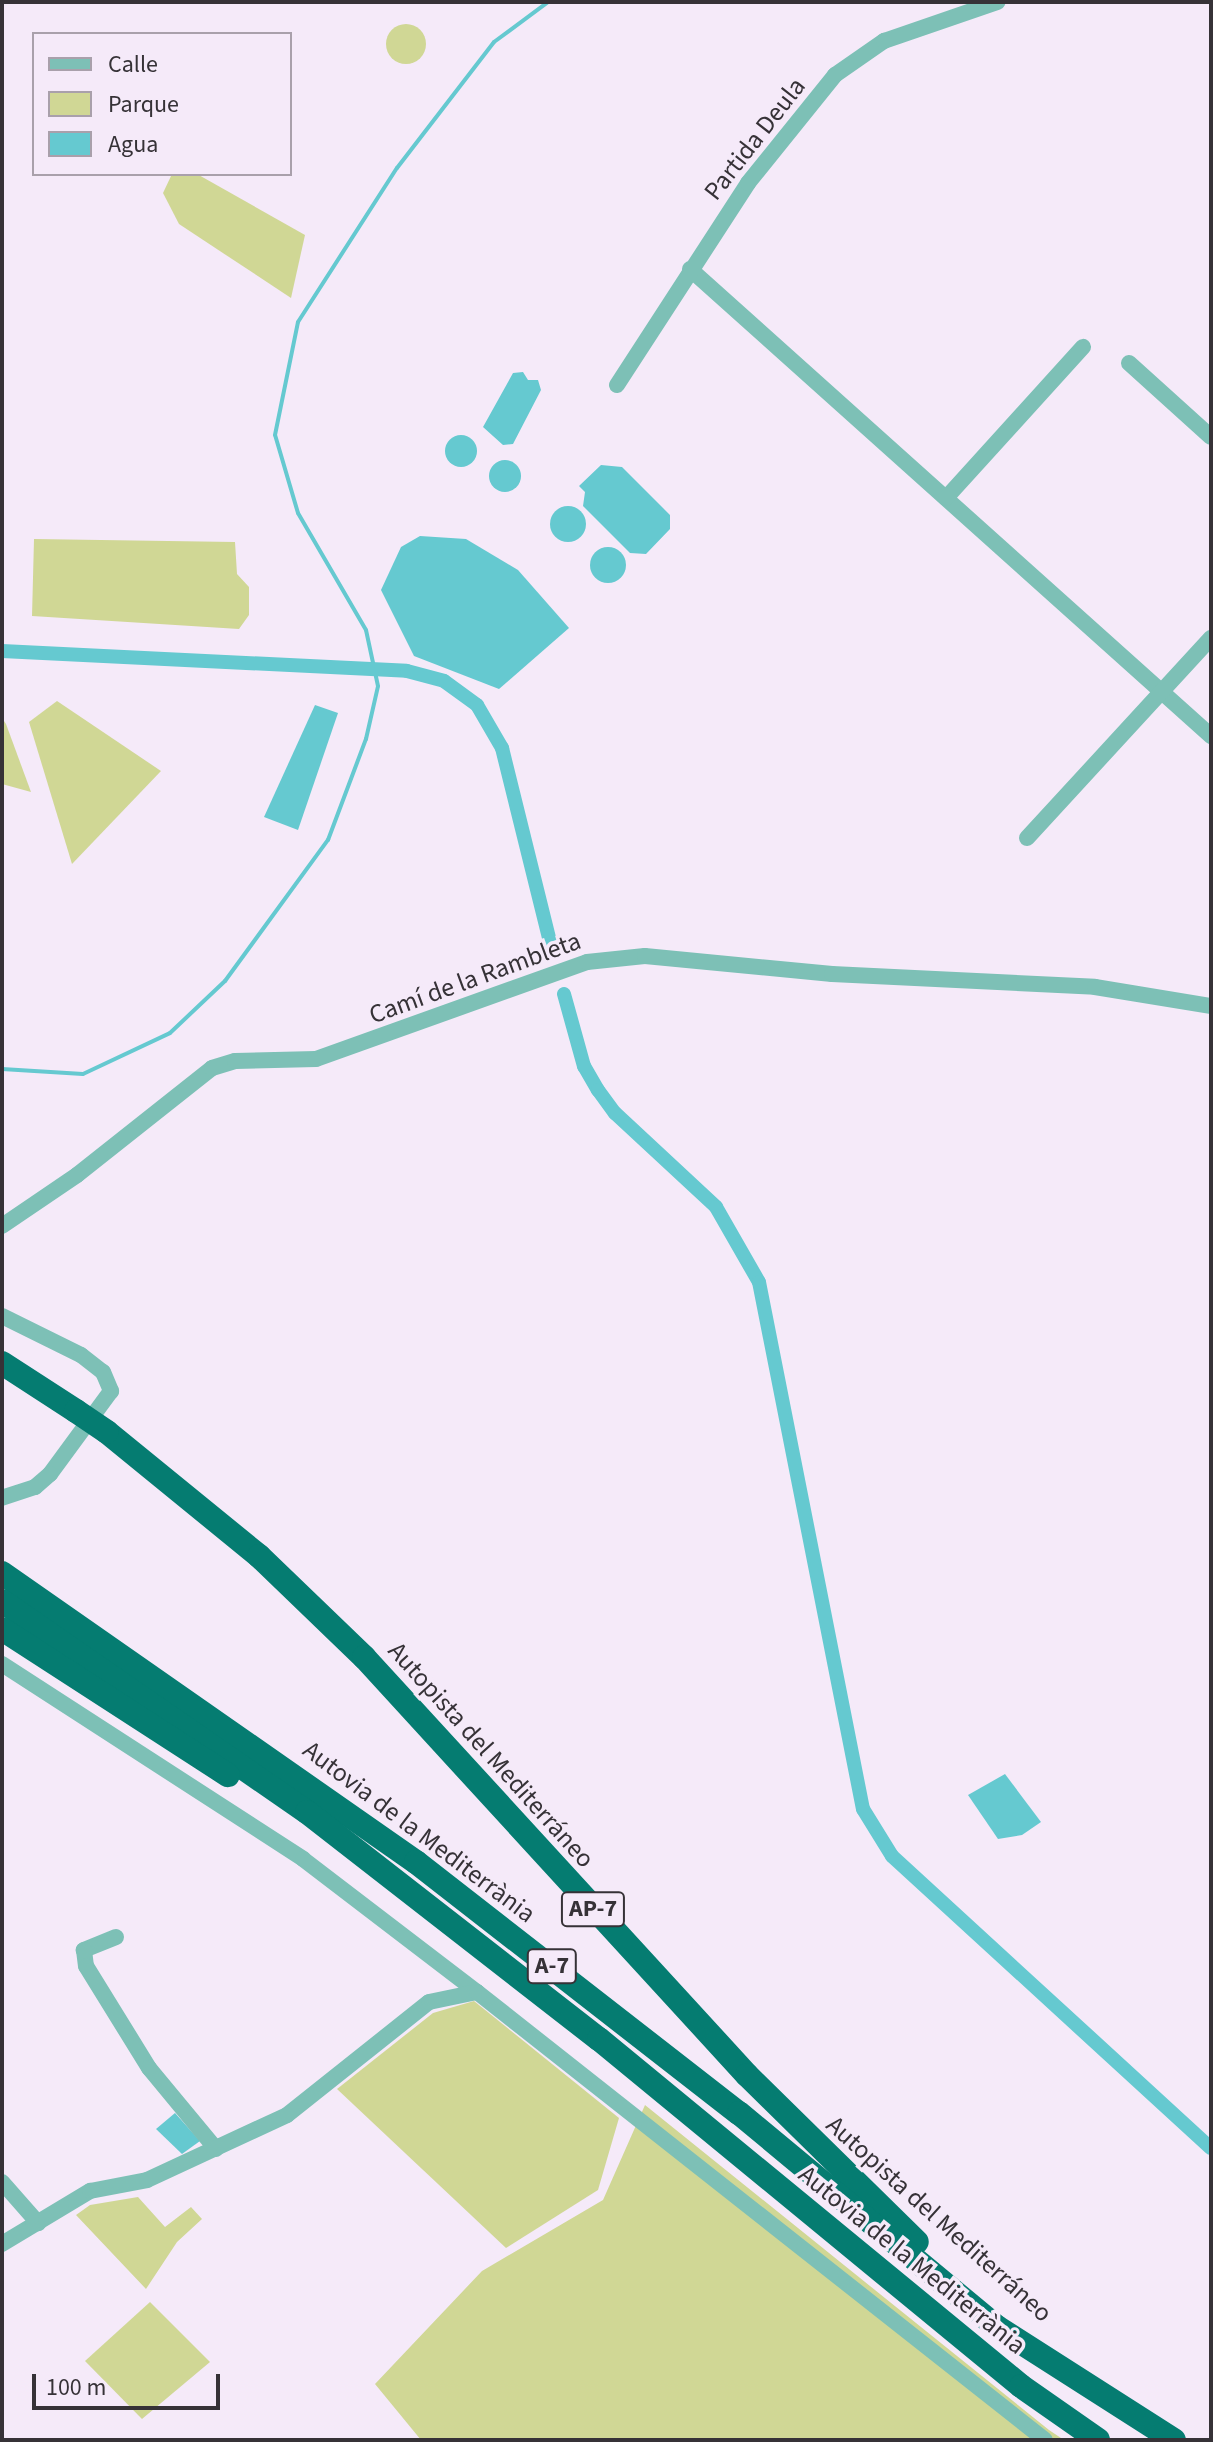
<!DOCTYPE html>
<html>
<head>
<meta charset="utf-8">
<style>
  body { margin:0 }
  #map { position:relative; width:1213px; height:2442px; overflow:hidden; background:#f5eaf9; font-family:"Source Sans 3",sans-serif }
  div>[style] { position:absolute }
  .green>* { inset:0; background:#d0d795 }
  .round { border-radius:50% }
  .water>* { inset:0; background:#65c9d0 }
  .stream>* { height:4px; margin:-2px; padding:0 2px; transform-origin:2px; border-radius:2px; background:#65c9d0 }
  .canal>* { height:14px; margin:-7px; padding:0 7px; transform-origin:7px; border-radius:7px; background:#65c9d0 }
  .street>* { height:16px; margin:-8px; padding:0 8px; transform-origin:8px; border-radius:8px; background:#7dc0b6 }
  .highway>* { height:24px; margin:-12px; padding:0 12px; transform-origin:12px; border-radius:12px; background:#057c71 }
  .highway-bridge>* { height:24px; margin:-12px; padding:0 12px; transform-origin:12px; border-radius:12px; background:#057c71 }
  span { translate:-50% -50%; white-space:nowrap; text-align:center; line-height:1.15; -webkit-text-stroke:7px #f5eaf9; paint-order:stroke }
  .shield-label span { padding:2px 6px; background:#f5eaf9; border:2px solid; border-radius:6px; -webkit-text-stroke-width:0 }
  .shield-label { font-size:24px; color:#363237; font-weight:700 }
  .street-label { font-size:26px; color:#363237 }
  .frame { position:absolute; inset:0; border:4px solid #363237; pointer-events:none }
  .legend { position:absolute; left:32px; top:32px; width:260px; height:144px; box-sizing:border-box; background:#f5eaf9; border:2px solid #a9a0ab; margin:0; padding:10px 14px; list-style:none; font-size:24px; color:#363237 }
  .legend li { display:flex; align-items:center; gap:16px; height:40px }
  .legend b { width:40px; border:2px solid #a9a0ab }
  .scale { position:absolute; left:32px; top:2374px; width:188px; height:36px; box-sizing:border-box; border:4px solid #363237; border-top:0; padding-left:10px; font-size:24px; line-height:28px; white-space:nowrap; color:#363237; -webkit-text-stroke:6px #f5eaf9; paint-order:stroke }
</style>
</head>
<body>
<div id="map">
  <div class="green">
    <i class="round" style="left:386px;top:24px;width:40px;height:40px"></i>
    <i style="clip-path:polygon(172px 174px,197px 174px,305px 235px,291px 298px,179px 224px,163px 193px)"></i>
    <i style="clip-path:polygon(34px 539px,235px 542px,237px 574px,249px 587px,249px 615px,239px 629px,32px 616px)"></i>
    <i style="clip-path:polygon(57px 701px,161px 771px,72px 864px,29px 722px)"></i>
    <i style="clip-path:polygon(2px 718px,6px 724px,31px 792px,2px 784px)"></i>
    <i style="clip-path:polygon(474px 2001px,619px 2118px,598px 2190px,506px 2248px,337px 2089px,433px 2013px)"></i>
    <i style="clip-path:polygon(645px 2105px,1049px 2430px,1064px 2440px,421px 2440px,375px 2384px,482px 2271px,603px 2200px)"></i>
    <i style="clip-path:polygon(138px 2197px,165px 2227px,191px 2207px,202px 2219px,177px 2242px,146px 2289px,76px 2215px,90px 2205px)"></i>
    <i style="clip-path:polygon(150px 2302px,210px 2362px,142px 2419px,85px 2361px)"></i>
  </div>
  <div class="water">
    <i style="clip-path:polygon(523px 372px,528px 380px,538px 380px,541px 390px,513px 444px,503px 445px,483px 427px,513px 373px)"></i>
    <i class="round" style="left:445px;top:435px;width:32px;height:32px"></i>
    <i class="round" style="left:489px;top:460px;width:32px;height:32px"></i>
    <i style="clip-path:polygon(601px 465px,622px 467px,670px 515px,670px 529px,646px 554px,630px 553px,583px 506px,585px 492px,579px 486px)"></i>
    <i class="round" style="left:550px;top:506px;width:36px;height:36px"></i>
    <i style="clip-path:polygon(420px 536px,466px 539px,518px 570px,569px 628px,499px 689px,414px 656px,381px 590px,401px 547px)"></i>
    <i class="round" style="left:590px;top:547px;width:36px;height:36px"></i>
    <i style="clip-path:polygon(315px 705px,338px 713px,298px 830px,264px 817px)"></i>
    <i style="clip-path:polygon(1005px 1774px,1041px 1822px,1022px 1835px,998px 1839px,968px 1795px)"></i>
    <i style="clip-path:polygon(175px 2113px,200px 2141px,182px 2154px,156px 2129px)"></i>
  </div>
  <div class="stream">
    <i style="left:2px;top:1069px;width:81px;rotate:3.5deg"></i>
    <i style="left:83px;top:1074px;width:96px;rotate:-25.2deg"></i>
    <i style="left:170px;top:1033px;width:76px;rotate:-43.4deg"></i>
    <i style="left:225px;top:981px;width:175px;rotate:-53.9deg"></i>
    <i style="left:328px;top:840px;width:108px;rotate:-69.4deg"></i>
    <i style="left:366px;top:739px;width:54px;rotate:-77.2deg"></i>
    <i style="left:378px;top:686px;width:57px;rotate:-102.1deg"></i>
    <i style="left:366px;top:630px;width:135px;rotate:-120.2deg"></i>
    <i style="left:298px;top:513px;width:81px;rotate:-106.4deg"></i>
    <i style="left:275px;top:435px;width:115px;rotate:-78.5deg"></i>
    <i style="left:298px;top:322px;width:183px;rotate:-57.3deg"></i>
    <i style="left:397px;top:168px;width:159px;rotate:-52.4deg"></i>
    <i style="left:494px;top:42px;width:67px;rotate:-36.5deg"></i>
  </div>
  <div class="canal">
    <i style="left:2px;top:651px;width:405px;rotate:2.8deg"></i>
    <i style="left:407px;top:671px;width:38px;rotate:15deg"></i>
    <i style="left:444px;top:681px;width:41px;rotate:36deg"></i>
    <i style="left:477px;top:705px;width:50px;rotate:59.8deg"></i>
    <i style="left:502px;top:748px;width:204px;rotate:76.1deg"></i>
    <i style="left:564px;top:994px;width:75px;rotate:74.5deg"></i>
    <i style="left:584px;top:1066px;width:28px;rotate:60deg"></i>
    <i style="left:598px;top:1090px;width:29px;rotate:54deg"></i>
    <i style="left:615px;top:1113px;width:138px;rotate:42.9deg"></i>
    <i style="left:716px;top:1207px;width:86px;rotate:60.2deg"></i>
    <i style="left:759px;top:1282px;width:537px;rotate:78.84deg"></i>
    <i style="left:863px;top:1809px;width:55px;rotate:58.3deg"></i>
    <i style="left:892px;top:1856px;width:432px;rotate:42.5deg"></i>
  </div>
  <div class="street">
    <i style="left:690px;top:269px;width:700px;rotate:41.87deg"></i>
    <i style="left:1129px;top:363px;width:110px;rotate:42.1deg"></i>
    <i style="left:617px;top:385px;width:241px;rotate:-57deg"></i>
    <i style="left:748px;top:183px;width:139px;rotate:-51.1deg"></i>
    <i style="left:835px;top:75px;width:60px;rotate:-34.8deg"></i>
    <i style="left:884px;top:41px;width:120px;rotate:-19deg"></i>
    <i style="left:946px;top:498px;width:204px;rotate:-47.8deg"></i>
    <i style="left:1027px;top:838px;width:272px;rotate:-47.4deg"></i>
    <i style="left:2px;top:1226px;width:91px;rotate:-34.2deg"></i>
    <i style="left:77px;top:1175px;width:172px;rotate:-38.4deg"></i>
    <i style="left:212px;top:1068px;width:24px;rotate:-17deg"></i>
    <i style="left:235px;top:1061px;width:81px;rotate:-1.4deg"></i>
    <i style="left:316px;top:1059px;width:288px;rotate:-19.7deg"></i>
    <i style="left:587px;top:962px;width:58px;rotate:-5.9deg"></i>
    <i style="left:645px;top:956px;width:188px;rotate:5.5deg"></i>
    <i style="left:832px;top:974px;width:263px;rotate:2.8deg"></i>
    <i style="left:1095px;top:987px;width:118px;rotate:9.3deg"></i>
    <i style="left:2px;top:1316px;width:88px;rotate:26.3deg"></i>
    <i style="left:81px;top:1355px;width:28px;rotate:38deg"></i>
    <i style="left:103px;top:1372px;width:21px;rotate:67deg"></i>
    <i style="left:111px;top:1391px;width:103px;rotate:126.3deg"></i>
    <i style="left:50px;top:1474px;width:20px;rotate:139deg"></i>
    <i style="left:35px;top:1487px;width:35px;rotate:162deg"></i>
    <i style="left:2px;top:1664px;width:359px;rotate:32.9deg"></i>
    <i style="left:303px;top:1859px;width:219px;rotate:37.4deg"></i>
    <i style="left:116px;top:1937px;width:35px;rotate:158deg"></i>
    <i style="left:84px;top:1950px;width:16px;rotate:83deg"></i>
    <i style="left:86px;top:1966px;width:120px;rotate:58.3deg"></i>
    <i style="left:149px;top:2068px;width:105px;rotate:50.4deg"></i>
    <i style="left:2px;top:2182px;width:55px;rotate:48.7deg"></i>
    <i style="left:2px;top:2244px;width:103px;rotate:-31.1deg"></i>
    <i style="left:90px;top:2191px;width:58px;rotate:-10.9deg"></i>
    <i style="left:147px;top:2180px;width:154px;rotate:-24.9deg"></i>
    <i style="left:287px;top:2115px;width:181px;rotate:-38.5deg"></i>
    <i style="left:429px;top:2002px;width:49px;rotate:-11.8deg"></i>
    <i style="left:477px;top:1992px;width:723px;rotate:38.26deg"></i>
  </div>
  <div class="highway">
    <i style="left:2px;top:1363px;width:88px;rotate:33deg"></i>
    <i style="left:107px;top:1432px;width:196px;rotate:39.2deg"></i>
    <i style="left:259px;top:1556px;width:146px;rotate:43.9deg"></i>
    <i style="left:364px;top:1657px;width:567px;rotate:47.5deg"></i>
    <i style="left:747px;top:2075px;width:238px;rotate:44.5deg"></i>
    <i style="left:2px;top:1573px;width:505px;rotate:34.92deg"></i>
    <i style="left:416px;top:1862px;width:409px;rotate:37.9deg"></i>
    <i style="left:739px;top:2113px;width:335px;rotate:39.7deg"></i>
    <i style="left:997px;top:2327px;width:210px;rotate:32.6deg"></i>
    <i style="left:2px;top:1601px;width:371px;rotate:34.7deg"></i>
    <i style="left:307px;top:1812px;width:370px;rotate:37.9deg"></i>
    <i style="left:599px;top:2039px;width:546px;rotate:39.43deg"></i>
    <i style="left:1021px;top:2386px;width:94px;rotate:35deg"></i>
    <i style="left:2px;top:1629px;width:269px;rotate:32.9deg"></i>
  </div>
  <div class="highway-bridge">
    <i style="left:76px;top:1411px;width:37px;rotate:34deg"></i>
  </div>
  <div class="shield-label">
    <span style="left:593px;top:1909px">AP-7</span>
    <span style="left:552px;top:1966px">A-7</span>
  </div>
  <div class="street-label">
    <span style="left:755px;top:139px;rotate:-52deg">Partida Deula</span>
    <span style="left:475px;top:978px;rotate:-20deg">Camí de la Rambleta</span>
    <span style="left:491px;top:1755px;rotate:48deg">Autopista del Mediterráneo</span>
    <span style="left:419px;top:1832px;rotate:37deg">Autovia de la Mediterrània</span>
    <span style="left:939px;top:2219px;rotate:42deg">Autopista del Mediterráneo</span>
    <span style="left:912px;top:2260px;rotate:39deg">Autovia de la Mediterrània</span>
  </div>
  <div class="frame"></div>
  <ul class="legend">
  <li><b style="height:10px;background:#7dc0b6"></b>Calle</li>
  <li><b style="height:22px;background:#d0d795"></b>Parque</li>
  <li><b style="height:22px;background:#65c9d0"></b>Agua</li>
  </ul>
  <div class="scale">100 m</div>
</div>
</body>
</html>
